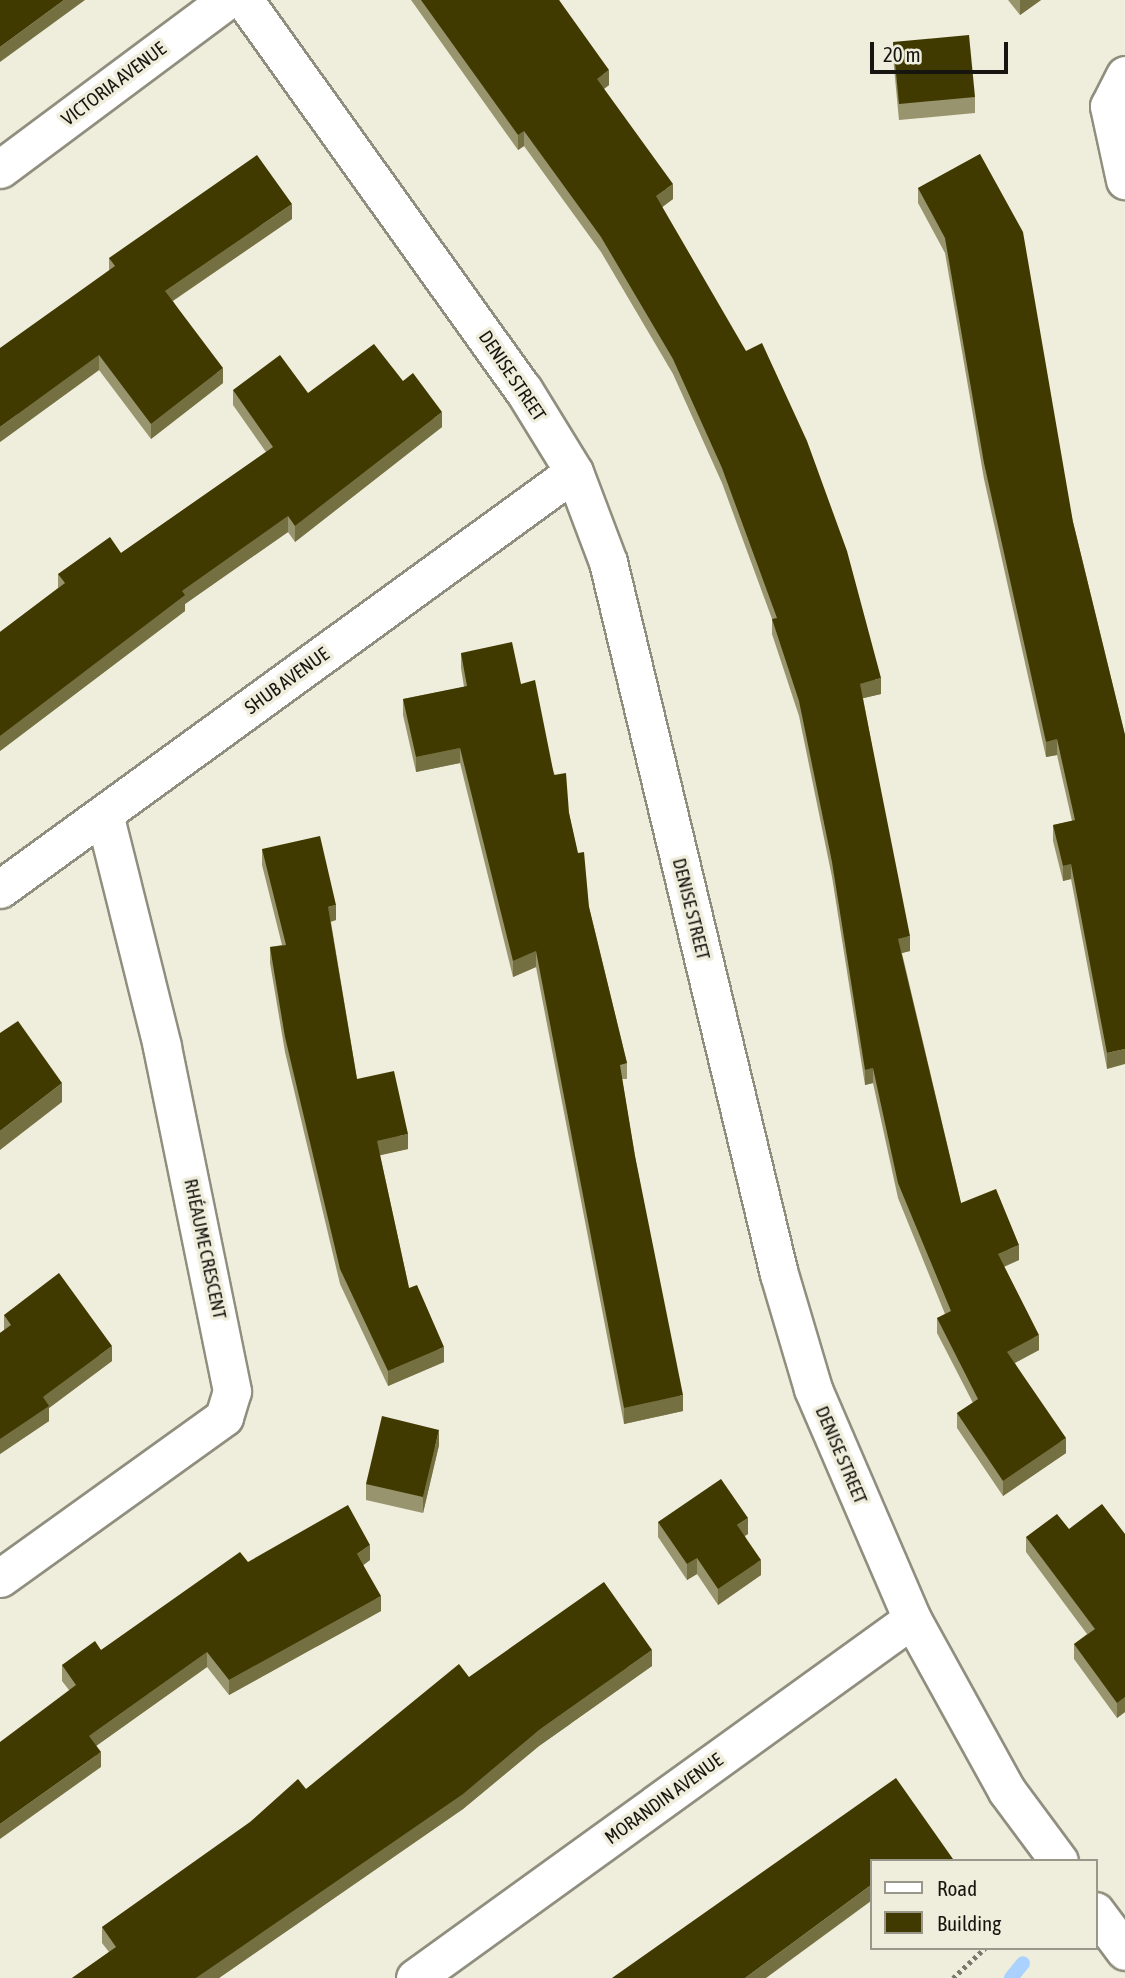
<!DOCTYPE html>
<html>
<head>
<meta charset="utf-8">
<style>
  body { margin:0 }
  #map { position:relative; width:1125px; height:1978px; overflow:hidden; background:#efeddb; font-family:"Asap Condensed",sans-serif }
  div>[style] { position:absolute }
  .stream>* { height:14px; margin:-7px; padding:0 7px; transform-origin:7px; border-radius:7px; background:#abd1fe }
  .path>* { height:4.5px; margin-top:-2.25px; transform-origin:0; background:repeating-linear-gradient(90deg,#79786d 0 3.5px,transparent 0 7px) }
  .roads { filter:drop-shadow(2px 0 #908e7e) drop-shadow(-2px 0 #908e7e) drop-shadow(0 2px #908e7e) drop-shadow(0 -2px #908e7e) }
  .minor>* { height:37px; margin:-18.5px; padding:0 18.5px; transform-origin:18.5px; border-radius:18.5px; background:#fff }
  .wall>* { inset:0; background:#98946e }
  .shaded-wall>* { inset:0; background:#747042 }
  .building>* { inset:0; background:#403a00 }
  span { translate:-50% -50%; white-space:nowrap; text-align:center; line-height:1.15; -webkit-text-stroke:7px #efeddb; paint-order:stroke }
  .street-label { font-size:19px; color:#16150f }
  .legend { position:absolute; left:870px; top:1859px; width:228px; height:91px; box-sizing:border-box; background:#efeddb; border:2px solid #989789; margin:0; padding:9px 12px; list-style:none; font-size:21px; color:#16150f }
  .legend li { display:flex; align-items:center; gap:14px; height:35px }
  .legend b { width:35px; border:2px solid #989789 }
  .scale { position:absolute; left:870px; top:42px; width:138px; height:32px; box-sizing:border-box; border:4px solid #16150f; border-top:0; padding-left:9px; font-size:21px; line-height:24px; white-space:nowrap; color:#16150f; -webkit-text-stroke:5px #efeddb; paint-order:stroke }
</style>
</head>
<body>
<div id="map">
  <div class="stream">
    <i style="left:1011px;top:1978px;width:19px;rotate:-51deg"></i>
  </div>
  <div class="path">
    <i style="left:953px;top:1978px;width:44px;rotate:-43.2deg"></i>
  </div>
  <div class="roads">
    <div class="minor">
      <i style="left:244px;top:0;width:479px;rotate:54.4deg"></i>
      <i style="left:523px;top:389px;width:97px;rotate:58.4deg"></i>
      <i style="left:574px;top:472px;width:96px;rotate:69.3deg"></i>
      <i style="left:608px;top:562px;width:732px;rotate:76.5deg"></i>
      <i style="left:779px;top:1274px;width:120px;rotate:73.5deg"></i>
      <i style="left:813px;top:1389px;width:250px;rotate:66.7deg"></i>
      <i style="left:912px;top:1619px;width:196px;rotate:61.1deg"></i>
      <i style="left:1007px;top:1791px;width:87px;rotate:53.4deg"></i>
      <i style="left:1125px;top:75px;width:35px;rotate:117deg"></i>
      <i style="left:1109px;top:106px;width:76px;rotate:77.8deg"></i>
      <i style="left:0;top:169px;width:283px;rotate:-36.7deg"></i>
      <i style="left:0;top:889px;width:709px;rotate:-36deg"></i>
      <i style="left:0;top:1578px;width:276px;rotate:-35.7deg"></i>
      <i style="left:224px;top:1417px;width:27px;rotate:-73deg"></i>
      <i style="left:232px;top:1391px;width:352px;rotate:-101.5deg"></i>
      <i style="left:162px;top:1046px;width:239px;rotate:-104deg"></i>
      <i style="left:1095px;top:1911px;width:50px;rotate:53.1deg"></i>
      <i style="left:415px;top:1978px;width:613px;rotate:-35.84deg"></i>
    </div>
  </div>
  <div class="wall">
    <i style="clip-path:polygon(411px 0,559px 0,609px 85px,604px 89px,673px 199px,662px 207px,881px 694px,863px 698px,910px 951px,902px 953px,961px 1203px,1019px 1260px,1004px 1267px,1039px 1350px,1015px 1363px,1066px 1453px,1003px 1496px,957px 1428px,957px 1413px,973px 1403px,937px 1333px,937px 1318px,945px 1314px,898px 1198px,873px 1083px,865px 1085px,832px 877px,799px 716px,772px 634px,772px 619px,722px 483px,673px 374px,601px 252px,524px 146px,518px 150px)"></i>
    <i style="clip-path:polygon(1008px 0,1041px 0,1020px 15px)"></i>
    <i style="clip-path:polygon(893px 42px,975px 97px,975px 113px,899px 120px,893px 57px)"></i>
    <i style="clip-path:polygon(980px 154px,1073px 522px,1125px 735px,1107px 1069px,1071px 879px,1063px 881px,1053px 841px,1053px 825px,1072px 821px,1057px 755px,1046px 757px,984px 479px,945px 253px,918px 203px,918px 188px)"></i>
    <i style="clip-path:polygon(292px 219px,173px 301px,223px 383px,151px 439px,99px 370px,0 442px,109px 271px,109px 258px)"></i>
    <i style="clip-path:polygon(403px 381px,442px 427px,295px 542px,288px 532px,185px 604px,185px 611px,0 751px,0 632px,58px 588px,58px 574px,121px 553px,266px 452px,233px 405px,233px 390px,308px 393px)"></i>
    <i style="clip-path:polygon(461px 653px,521px 684px,569px 813px,589px 907px,627px 1063px,627px 1079px,622px 1079px,635px 1156px,683px 1411px,624px 1424px,536px 967px,513px 977px,460px 763px,416px 772px,403px 715px,403px 699px,464px 687px,461px 668px)"></i>
    <i style="clip-path:polygon(262px 849px,336px 920px,331px 922px,357px 1079px,408px 1149px,380px 1155px,409px 1288px,444px 1362px,388px 1386px,340px 1284px,285px 1052px,270px 963px,270px 947px,282px 945px,262px 865px)"></i>
    <i style="clip-path:polygon(4px 1315px,112px 1361px,49px 1408px,49px 1421px,0 1454px,0 1333px,4px 1330px)"></i>
    <i style="clip-path:polygon(439px 1445px,423px 1513px,366px 1500px,366px 1484px)"></i>
    <i style="clip-path:polygon(658px 1522px,748px 1534px,745px 1536px,761px 1575px,718px 1605px,697px 1574px,687px 1580px,658px 1537px)"></i>
    <i style="clip-path:polygon(1069px 1529px,1125px 1534px,1125px 1712px,1117px 1718px,1074px 1659px,1074px 1644px,1087px 1634px,1026px 1552px,1026px 1537px)"></i>
    <i style="clip-path:polygon(370px 1560px,363px 1565px,381px 1611px,229px 1695px,207px 1667px,96px 1746px,101px 1767px,69px 1690px,62px 1681px,62px 1665px,101px 1650px,248px 1562px)"></i>
    <i style="clip-path:polygon(652px 1666px,539px 1746px,463px 1809px,219px 1978px,72px 1978px,109px 1952px,102px 1943px,102px 1927px,306px 1789px,469px 1677px)"></i>
  </div>
  <div class="shaded-wall">
    <i style="clip-path:polygon(64px 0,85px 0,0 62px,0 47px)"></i>
    <i style="clip-path:polygon(1020px 0,1041px 0,1020px 15px)"></i>
    <i style="clip-path:polygon(609px 70px,609px 85px,597px 94px,597px 79px)"></i>
    <i style="clip-path:polygon(524px 131px,524px 146px,518px 150px,518px 135px)"></i>
    <i style="clip-path:polygon(673px 184px,673px 199px,656px 212px,656px 196px)"></i>
    <i style="clip-path:polygon(292px 204px,292px 219px,165px 306px,165px 291px)"></i>
    <i style="clip-path:polygon(99px 355px,99px 370px,0 442px,0 427px)"></i>
    <i style="clip-path:polygon(223px 368px,223px 383px,151px 439px,151px 424px)"></i>
    <i style="clip-path:polygon(442px 412px,442px 427px,295px 542px,295px 526px)"></i>
    <i style="clip-path:polygon(288px 516px,288px 532px,185px 604px,185px 611px,0 751px,0 736px,182px 591px)"></i>
    <i style="clip-path:polygon(881px 678px,881px 694px,860px 699px,860px 684px)"></i>
    <i style="clip-path:polygon(1057px 739px,1057px 755px,1046px 757px,1046px 742px)"></i>
    <i style="clip-path:polygon(460px 748px,460px 763px,416px 772px,416px 757px)"></i>
    <i style="clip-path:polygon(1071px 864px,1071px 879px,1063px 881px,1063px 866px)"></i>
    <i style="clip-path:polygon(336px 905px,336px 920px,328px 922px,328px 907px)"></i>
    <i style="clip-path:polygon(910px 936px,910px 951px,898px 954px,898px 939px)"></i>
    <i style="clip-path:polygon(536px 951px,536px 967px,513px 977px,513px 961px)"></i>
    <i style="clip-path:polygon(1125px 1049px,1125px 1064px,1107px 1069px,1107px 1053px)"></i>
    <i style="clip-path:polygon(873px 1068px,873px 1083px,865px 1085px,865px 1070px)"></i>
    <i style="clip-path:polygon(62px 1083px,62px 1102px,0 1150px,0 1131px)"></i>
    <i style="clip-path:polygon(408px 1134px,408px 1149px,377px 1156px,377px 1141px)"></i>
    <i style="clip-path:polygon(1019px 1245px,1019px 1260px,998px 1269px,998px 1254px)"></i>
    <i style="clip-path:polygon(1039px 1335px,1039px 1350px,1007px 1367px,1007px 1352px)"></i>
    <i style="clip-path:polygon(112px 1346px,112px 1361px,49px 1408px,49px 1421px,0 1454px,0 1439px,43px 1397px)"></i>
    <i style="clip-path:polygon(444px 1347px,444px 1362px,388px 1386px,388px 1371px)"></i>
    <i style="clip-path:polygon(683px 1395px,683px 1411px,624px 1424px,624px 1408px)"></i>
    <i style="clip-path:polygon(439px 1430px,439px 1445px,423px 1513px,423px 1497px)"></i>
    <i style="clip-path:polygon(1066px 1438px,1066px 1453px,1003px 1496px,1003px 1481px)"></i>
    <i style="clip-path:polygon(748px 1518px,748px 1534px,737px 1540px,737px 1525px)"></i>
    <i style="clip-path:polygon(370px 1545px,370px 1560px,357px 1570px,357px 1554px)"></i>
    <i style="clip-path:polygon(697px 1558px,697px 1574px,687px 1580px,687px 1564px)"></i>
    <i style="clip-path:polygon(761px 1560px,761px 1575px,718px 1605px,718px 1589px)"></i>
    <i style="clip-path:polygon(381px 1596px,381px 1611px,229px 1695px,229px 1680px)"></i>
    <i style="clip-path:polygon(652px 1650px,652px 1666px,539px 1746px,463px 1809px,219px 1978px,196px 1978px,539px 1730px)"></i>
    <i style="clip-path:polygon(207px 1652px,207px 1667px,89px 1751px,89px 1736px)"></i>
    <i style="clip-path:polygon(1125px 1697px,1125px 1712px,1117px 1718px,1117px 1703px)"></i>
    <i style="clip-path:polygon(101px 1752px,101px 1767px,0 1839px,0 1824px)"></i>
    <i style="clip-path:polygon(871px 1885px,871px 1901px,766px 1978px,745px 1978px)"></i>
  </div>
  <div class="building">
    <i style="clip-path:polygon(0 0,64px 0,0 47px)"></i>
    <i style="clip-path:polygon(421px 0,559px 0,609px 70px,597px 79px,673px 184px,656px 196px,746px 351px,762px 343px,807px 441px,847px 551px,881px 678px,860px 684px,910px 936px,898px 939px,961px 1203px,996px 1189px,1019px 1245px,998px 1254px,1039px 1335px,1007px 1352px,1066px 1438px,1003px 1481px,957px 1413px,978px 1399px,937px 1318px,951px 1311px,898px 1183px,873px 1068px,865px 1070px,832px 862px,799px 701px,772px 619px,777px 618px,722px 468px,673px 359px,601px 237px,524px 131px,518px 135px)"></i>
    <i style="clip-path:polygon(969px 35px,975px 97px,899px 104px,893px 42px)"></i>
    <i style="clip-path:polygon(980px 154px,1023px 232px,1073px 522px,1125px 735px,1125px 1049px,1107px 1053px,1071px 864px,1063px 866px,1053px 825px,1075px 820px,1057px 739px,1046px 742px,984px 463px,945px 238px,918px 188px)"></i>
    <i style="clip-path:polygon(257px 155px,292px 204px,165px 291px,223px 368px,151px 424px,99px 355px,0 427px,0 348px,115px 266px,109px 258px)"></i>
    <i style="clip-path:polygon(374px 344px,403px 381px,413px 373px,442px 412px,295px 526px,288px 516px,182px 591px,185px 595px,0 736px,0 632px,65px 583px,58px 574px,110px 537px,121px 553px,273px 447px,233px 390px,280px 355px,308px 393px)"></i>
    <i style="clip-path:polygon(512px 642px,521px 684px,535px 680px,554px 775px,566px 773px,569px 813px,578px 853px,584px 852px,589px 907px,627px 1063px,620px 1065px,635px 1156px,683px 1395px,624px 1408px,536px 951px,513px 961px,460px 748px,416px 757px,403px 699px,467px 686px,461px 653px)"></i>
    <i style="clip-path:polygon(320px 836px,336px 905px,328px 907px,357px 1079px,394px 1071px,408px 1134px,377px 1141px,409px 1288px,417px 1285px,444px 1347px,388px 1371px,340px 1269px,285px 1037px,270px 947px,286px 945px,262px 849px)"></i>
    <i style="clip-path:polygon(18px 1021px,62px 1083px,0 1131px,0 1033px)"></i>
    <i style="clip-path:polygon(59px 1273px,112px 1346px,43px 1397px,49px 1406px,0 1439px,0 1333px,11px 1325px,4px 1315px)"></i>
    <i style="clip-path:polygon(382px 1416px,439px 1430px,423px 1497px,366px 1484px)"></i>
    <i style="clip-path:polygon(721px 1479px,748px 1518px,737px 1525px,761px 1560px,718px 1589px,697px 1558px,687px 1564px,658px 1522px)"></i>
    <i style="clip-path:polygon(1102px 1504px,1125px 1534px,1125px 1697px,1117px 1703px,1074px 1644px,1095px 1629px,1026px 1537px,1057px 1514px,1069px 1529px)"></i>
    <i style="clip-path:polygon(348px 1505px,370px 1545px,357px 1554px,381px 1596px,229px 1680px,207px 1652px,89px 1736px,101px 1752px,0 1824px,0 1742px,76px 1685px,62px 1665px,95px 1641px,101px 1650px,240px 1552px,248px 1562px)"></i>
    <i style="clip-path:polygon(604px 1582px,652px 1650px,539px 1730px,463px 1794px,196px 1978px,72px 1978px,116px 1947px,102px 1927px,250px 1822px,298px 1779px,306px 1789px,459px 1664px,469px 1677px)"></i>
    <i style="clip-path:polygon(896px 1778px,953px 1859px,951px 1861px,871px 1861px,871px 1885px,745px 1978px,612px 1978px)"></i>
  </div>
  <div class="street-label">
    <span style="left:114px;top:84px;rotate:-37deg">VICTORIA AVENUE</span>
    <span style="left:512px;top:376px;rotate:56deg">DENISE STREET</span>
    <span style="left:287px;top:681px;rotate:-36deg">SHUB AVENUE</span>
    <span style="left:691px;top:909px;rotate:76deg">DENISE STREET</span>
    <span style="left:205px;top:1249px;rotate:78deg">RHÉAUME CRESCENT</span>
    <span style="left:841px;top:1455px;rotate:67deg">DENISE STREET</span>
    <span style="left:664px;top:1799px;rotate:-36deg">MORANDIN AVENUE</span>
  </div>
  <ul class="legend">
  <li><b style="height:9px;background:#fff"></b>Road</li>
  <li><b style="height:19px;background:#403a00"></b>Building</li>
  </ul>
  <div class="scale">20 m</div>
</div>
</body>
</html>
